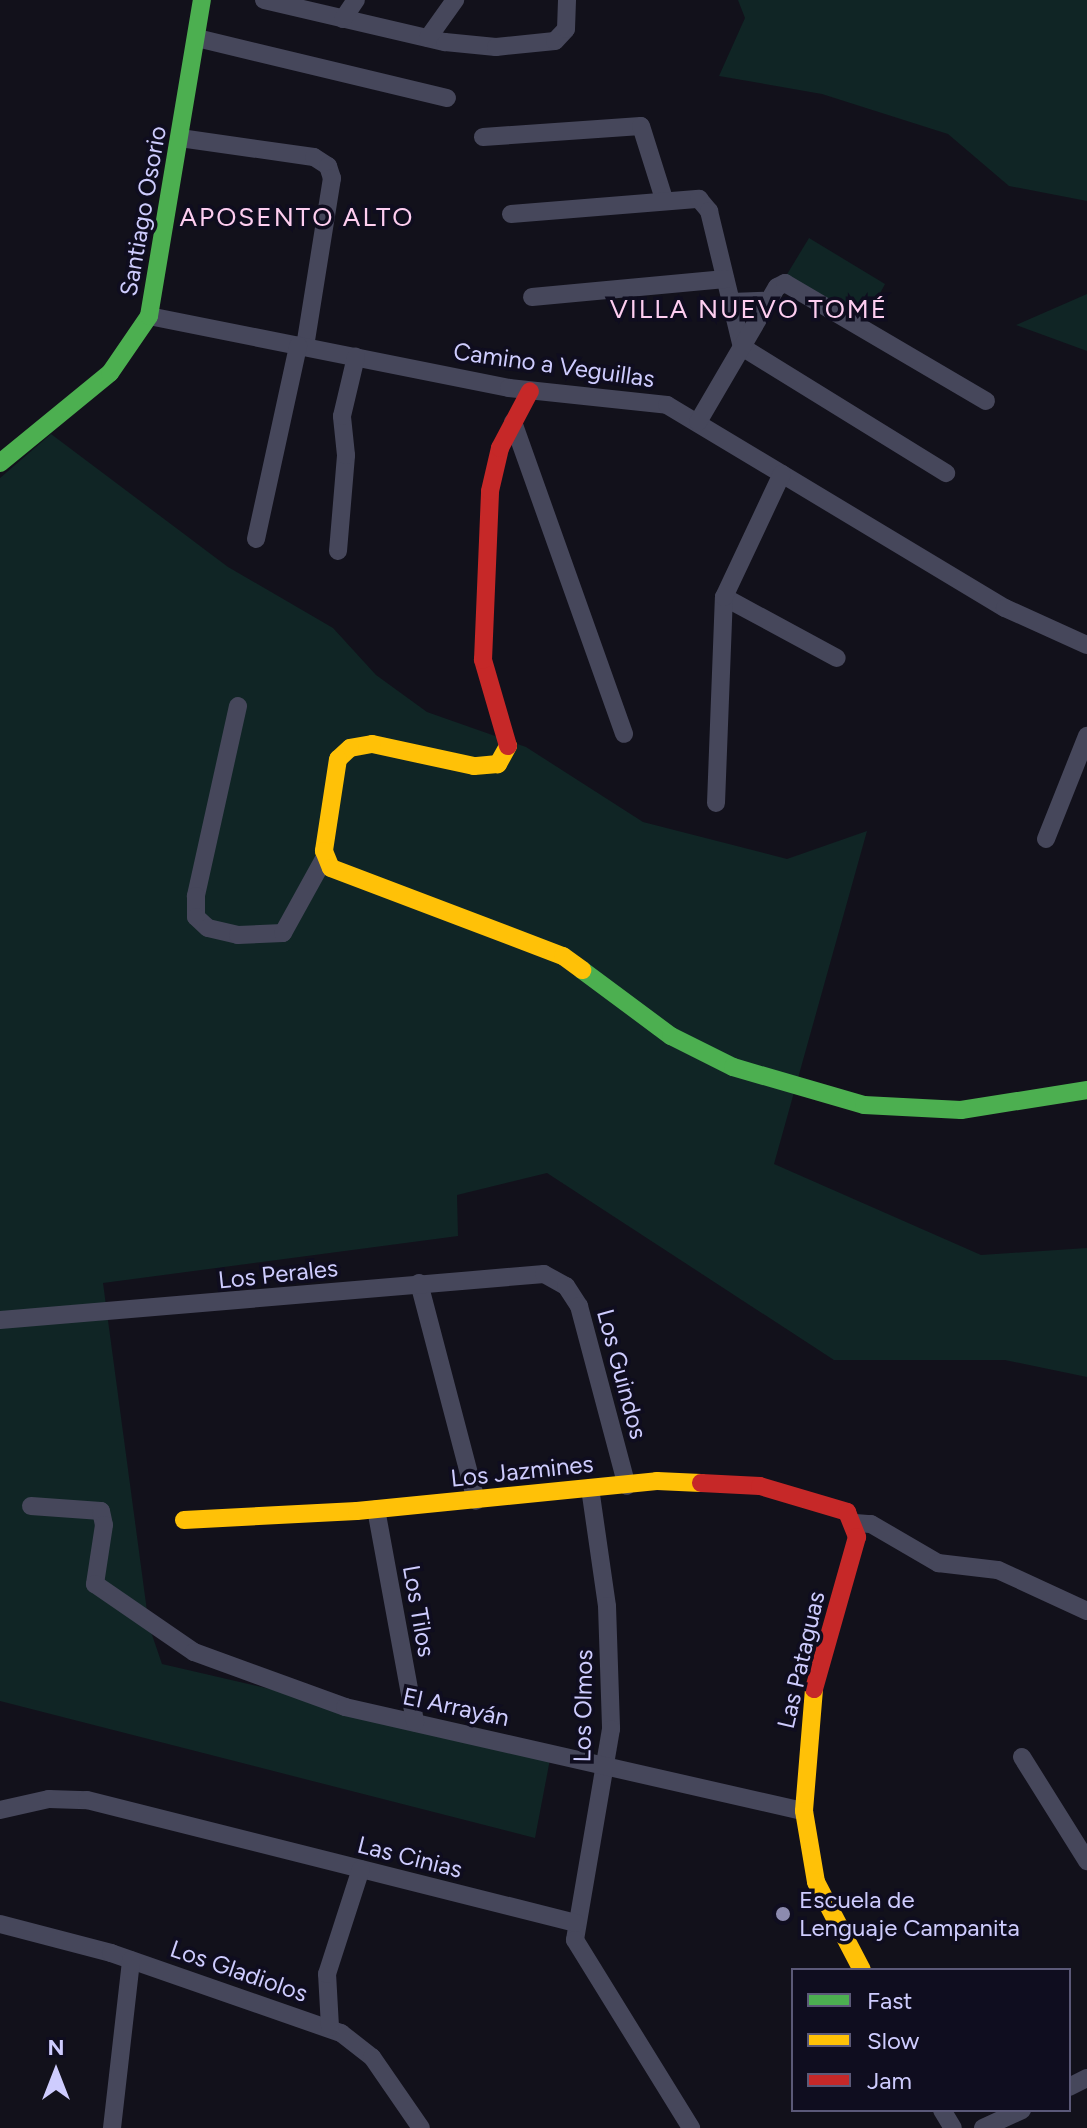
<!DOCTYPE html>
<html>
<head>
<meta charset="utf-8">
<style>
  body { margin:0 }
  #map { position:relative; width:1087px; height:2128px; overflow:hidden; background:#12111b; font-family:Figtree,sans-serif }
  div>[style] { position:absolute }
  .green>* { inset:0; background:#102525 }
  .street>* { height:18px; margin:-9px; padding:0 9px; transform-origin:9px; border-radius:9px; background:#46475b }
  .fast>* { height:18px; margin:-9px; padding:0 9px; transform-origin:9px; border-radius:9px; background:#4caf50 }
  .slow>* { height:18px; margin:-9px; padding:0 9px; transform-origin:9px; border-radius:9px; background:#ffc107 }
  .jam>* { height:18px; margin:-9px; padding:0 9px; transform-origin:9px; border-radius:9px; background:#c62828 }
  .dots>* { width:22px; height:22px; translate:-50% -50%; box-sizing:border-box; border:4px solid #0f0d1f; border-radius:50% }
  span { translate:-50% -50%; white-space:nowrap; text-align:center; line-height:1.15; -webkit-text-stroke:7px #0f0d1f; paint-order:stroke }
  .street-label { font-size:24px; color:#ceccfe }
  .poi-label { font-size:24px; color:#ceccfe }
  .left { translate:0 -50%; text-align:left }
  .neighbourhood-label { font-size:26px; color:#fecef0; letter-spacing:2px }
  .legend { position:absolute; left:791px; top:1968px; width:280px; height:144px; box-sizing:border-box; background:#0f0d1f; border:2px solid #5b5978; margin:0; padding:10px 14px; list-style:none; font-size:24px; color:#ceccfe }
  .legend li { display:flex; align-items:center; gap:16px; height:40px }
  .legend b { width:40px; border:2px solid #5b5978 }
  .north { position:absolute; left:16px; top:2032px; width:80px; height:80px; -webkit-text-stroke:6px #0f0d1f; paint-order:stroke; rotate:0deg; font-size:22px; font-weight:700; line-height:32px; text-align:center; color:#ceccfe }
  .north::after { content:''; display:block; margin:auto; width:28px; height:36px; background:#ceccfe; clip-path:polygon(50% 0,100% 100%,50% 72%,0 100%) }
</style>
</head>
<body>
<div id="map">
  <div class="green">
    <i style="clip-path:polygon(738px 0,1087px 0,1087px 201px,1009px 186px,948px 134px,822px 94px,719px 76px,745px 18px)"></i>
    <i style="clip-path:polygon(809px 238px,885px 284px,865px 322px,786px 276px)"></i>
    <i style="clip-path:polygon(1087px 294px,1087px 351px,1016px 325px)"></i>
    <i style="clip-path:polygon(51px 434px,228px 567px,333px 628px,376px 675px,427px 712px,526px 747px,643px 822px,787px 859px,867px 831px,774px 1164px,981px 1255px,1087px 1248px,1087px 1377px,1005px 1360px,834px 1360px,547px 1173px,457px 1195px,458px 1236px,103px 1283px,149px 1626px,162px 1664px,551px 1754px,535px 1838px,0 1701px,0 478px)"></i>
  </div>
  <div class="street">
    <i style="left:264px;top:0;width:186px;rotate:13.1deg"></i>
    <i style="left:445px;top:42px;width:51px;rotate:5.6deg"></i>
    <i style="left:496px;top:47px;width:59px;rotate:-5.8deg"></i>
    <i style="left:555px;top:41px;width:16px;rotate:-47deg"></i>
    <i style="left:566px;top:29px;width:29px;rotate:-88deg"></i>
    <i style="left:343px;top:19px;width:23px;rotate:-56deg"></i>
    <i style="left:197px;top:38px;width:257px;rotate:13.5deg"></i>
    <i style="left:428px;top:38px;width:47px;rotate:-54.6deg"></i>
    <i style="left:483px;top:137px;width:158px;rotate:-4deg"></i>
    <i style="left:641px;top:126px;width:77px;rotate:72.5deg"></i>
    <i style="left:180px;top:138px;width:135px;rotate:8.1deg"></i>
    <i style="left:314px;top:157px;width:17px;rotate:33deg"></i>
    <i style="left:328px;top:166px;width:13px;rotate:72deg"></i>
    <i style="left:332px;top:178px;width:171px;rotate:99.1deg"></i>
    <i style="left:511px;top:214px;width:189px;rotate:-4.6deg"></i>
    <i style="left:699px;top:199px;width:16px;rotate:50deg"></i>
    <i style="left:709px;top:211px;width:140px;rotate:76.4deg"></i>
    <i style="left:742px;top:347px;width:240px;rotate:31.7deg"></i>
    <i style="left:532px;top:297px;width:194px;rotate:-5.3deg"></i>
    <i style="left:731px;top:302px;width:37px;rotate:-2deg"></i>
    <i style="left:149px;top:316px;width:367px;rotate:11.3deg"></i>
    <i style="left:509px;top:388px;width:159px;rotate:6.1deg"></i>
    <i style="left:667px;top:405px;width:394px;rotate:31deg"></i>
    <i style="left:1005px;top:608px;width:90px;rotate:24.3deg"></i>
    <i style="left:513px;top:422px;width:331px;rotate:70.4deg"></i>
    <i style="left:698px;top:422px;width:156px;rotate:-59.7deg"></i>
    <i style="left:777px;top:287px;width:9px;rotate:-27deg"></i>
    <i style="left:785px;top:283px;width:233px;rotate:30.4deg"></i>
    <i style="left:256px;top:539px;width:198px;rotate:-77.7deg"></i>
    <i style="left:338px;top:551px;width:96px;rotate:-85.2deg"></i>
    <i style="left:346px;top:455px;width:39px;rotate:-96deg"></i>
    <i style="left:342px;top:416px;width:61px;rotate:-76.7deg"></i>
    <i style="left:724px;top:597px;width:128px;rotate:28.4deg"></i>
    <i style="left:238px;top:706px;width:195px;rotate:102.5deg"></i>
    <i style="left:196px;top:896px;width:21px;rotate:90deg"></i>
    <i style="left:196px;top:917px;width:16px;rotate:43deg"></i>
    <i style="left:208px;top:928px;width:31px;rotate:13deg"></i>
    <i style="left:238px;top:935px;width:45px;rotate:-2.5deg"></i>
    <i style="left:283px;top:933px;width:87px;rotate:-61.1deg"></i>
    <i style="left:716px;top:803px;width:206px;rotate:-87.8deg"></i>
    <i style="left:724px;top:597px;width:136px;rotate:-64.8deg"></i>
    <i style="left:1046px;top:839px;width:111px;rotate:-68.3deg"></i>
    <i style="left:419px;top:1283px;width:225px;rotate:75.3deg"></i>
    <i style="left:0;top:1320px;width:546px;rotate:-4.83deg"></i>
    <i style="left:544px;top:1274px;width:25px;rotate:29deg"></i>
    <i style="left:566px;top:1286px;width:24px;rotate:57deg"></i>
    <i style="left:579px;top:1306px;width:186px;rotate:75.1deg"></i>
    <i style="left:590px;top:1488px;width:119px;rotate:81.8deg"></i>
    <i style="left:607px;top:1606px;width:123px;rotate:88.1deg"></i>
    <i style="left:611px;top:1729px;width:214px;rotate:99.7deg"></i>
    <i style="left:575px;top:1940px;width:221px;rotate:58.3deg"></i>
    <i style="left:31px;top:1506px;width:70px;rotate:4.1deg"></i>
    <i style="left:101px;top:1511px;width:14px;rotate:78deg"></i>
    <i style="left:104px;top:1525px;width:60px;rotate:98.7deg"></i>
    <i style="left:95px;top:1584px;width:120px;rotate:34.5deg"></i>
    <i style="left:194px;top:1652px;width:161px;rotate:20deg"></i>
    <i style="left:345px;top:1707px;width:471px;rotate:12.8deg"></i>
    <i style="left:376px;top:1509px;width:217px;rotate:79.6deg"></i>
    <i style="left:855px;top:1523px;width:16px;rotate:4deg"></i>
    <i style="left:871px;top:1524px;width:78px;rotate:30.2deg"></i>
    <i style="left:938px;top:1563px;width:60px;rotate:6.7deg"></i>
    <i style="left:998px;top:1570px;width:98px;rotate:24.7deg"></i>
    <i style="left:1022px;top:1757px;width:123px;rotate:58deg"></i>
    <i style="left:0;top:1810px;width:50px;rotate:-12.7deg"></i>
    <i style="left:49px;top:1799px;width:38px;rotate:2deg"></i>
    <i style="left:87px;top:1800px;width:504px;rotate:14.12deg"></i>
    <i style="left:0;top:1924px;width:115px;rotate:14.6deg"></i>
    <i style="left:111px;top:1953px;width:244px;rotate:19.2deg"></i>
    <i style="left:341px;top:2033px;width:39px;rotate:38deg"></i>
    <i style="left:372px;top:2057px;width:86px;rotate:55.4deg"></i>
    <i style="left:330px;top:2027px;width:53px;rotate:-93.2deg"></i>
    <i style="left:327px;top:1974px;width:110px;rotate:-72.1deg"></i>
    <i style="left:1069px;top:2087px;width:20px;rotate:-27deg"></i>
    <i style="left:942px;top:2110px;width:21px;rotate:59deg"></i>
    <i style="left:112px;top:2128px;width:169px;rotate:-83.5deg"></i>
    <i style="left:983px;top:2128px;width:43px;rotate:-24.8deg"></i>
  </div>
  <div class="fast">
    <i style="left:0;top:463px;width:142px;rotate:-39.3deg"></i>
    <i style="left:110px;top:373px;width:69px;rotate:-55.6deg"></i>
    <i style="left:149px;top:316px;width:320px;rotate:-80.5deg"></i>
    <i style="left:582px;top:970px;width:111px;rotate:36.6deg"></i>
    <i style="left:671px;top:1036px;width:69px;rotate:26.6deg"></i>
    <i style="left:733px;top:1067px;width:136px;rotate:16.2deg"></i>
    <i style="left:864px;top:1105px;width:97px;rotate:3deg"></i>
    <i style="left:961px;top:1110px;width:128px;rotate:-9deg"></i>
  </div>
  <div class="slow">
    <i style="left:508px;top:746px;width:21px;rotate:119deg"></i>
    <i style="left:498px;top:764px;width:24px;rotate:175deg"></i>
    <i style="left:474px;top:766px;width:104px;rotate:-167.8deg"></i>
    <i style="left:372px;top:744px;width:22px;rotate:170deg"></i>
    <i style="left:350px;top:748px;width:16px;rotate:137deg"></i>
    <i style="left:338px;top:759px;width:93px;rotate:98.7deg"></i>
    <i style="left:324px;top:851px;width:18px;rotate:68deg"></i>
    <i style="left:331px;top:868px;width:248px;rotate:20.8deg"></i>
    <i style="left:563px;top:956px;width:24px;rotate:36deg"></i>
    <i style="left:184px;top:1520px;width:173px;rotate:-3deg"></i>
    <i style="left:357px;top:1511px;width:301px;rotate:-5.7deg"></i>
    <i style="left:657px;top:1481px;width:44px;rotate:2.6deg"></i>
    <i style="left:814px;top:1689px;width:122px;rotate:94.7deg"></i>
    <i style="left:804px;top:1811px;width:72px;rotate:80.4deg"></i>
    <i style="left:816px;top:1882px;width:99px;rotate:62.4deg"></i>
  </div>
  <div class="jam">
    <i style="left:508px;top:746px;width:90px;rotate:-106.2deg"></i>
    <i style="left:483px;top:660px;width:169px;rotate:-87.6deg"></i>
    <i style="left:490px;top:491px;width:44px;rotate:-76.9deg"></i>
    <i style="left:500px;top:448px;width:64px;rotate:-62.2deg"></i>
    <i style="left:701px;top:1483px;width:59px;rotate:2.9deg"></i>
    <i style="left:760px;top:1486px;width:91px;rotate:16.6deg"></i>
    <i style="left:847px;top:1512px;width:27px;rotate:68deg"></i>
    <i style="left:857px;top:1537px;width:158px;rotate:105.8deg"></i>
  </div>
  <div class="dots">
    <i style="left:783px;top:1914px;background:#8c8baf"></i>
  </div>
  <div class="street-label">
    <span style="left:143px;top:211px;rotate:-80deg">Santiago Osorio</span>
    <span style="left:554px;top:365px;rotate:8deg">Camino a Veguillas</span>
    <span style="left:278px;top:1274px;rotate:-6deg">Los Perales</span>
    <span style="left:622px;top:1374px;rotate:75deg">Los Guindos</span>
    <span style="left:522px;top:1471px;rotate:-6deg">Los Jazmines</span>
    <span style="left:419px;top:1611px;rotate:80deg">Los Tilos</span>
    <span style="left:801px;top:1660px;rotate:-77deg">Las Pataguas</span>
    <span style="left:583px;top:1706px;rotate:-89deg">Los Olmos</span>
    <span style="left:456px;top:1707px;rotate:12deg">El Arrayán</span>
    <span style="left:410px;top:1857px;rotate:14deg">Las Cinias</span>
    <span style="left:239px;top:1971px;rotate:19deg">Los Gladiolos</span>
  </div>
  <div class="poi-label">
    <span class="left" style="left:799px;top:1914px">Escuela de<br>Lenguaje Campanita</span>
  </div>
  <div class="neighbourhood-label">
    <span style="left:297px;top:218px">APOSENTO ALTO</span>
    <span style="left:749px;top:310px">VILLA NUEVO TOMÉ</span>
  </div>
  <ul class="legend">
  <li><b style="height:10px;background:#4caf50"></b>Fast</li>
  <li><b style="height:10px;background:#ffc107"></b>Slow</li>
  <li><b style="height:10px;background:#c62828"></b>Jam</li>
  </ul>
  <div class="north">N</div>
</div>
</body>
</html>
